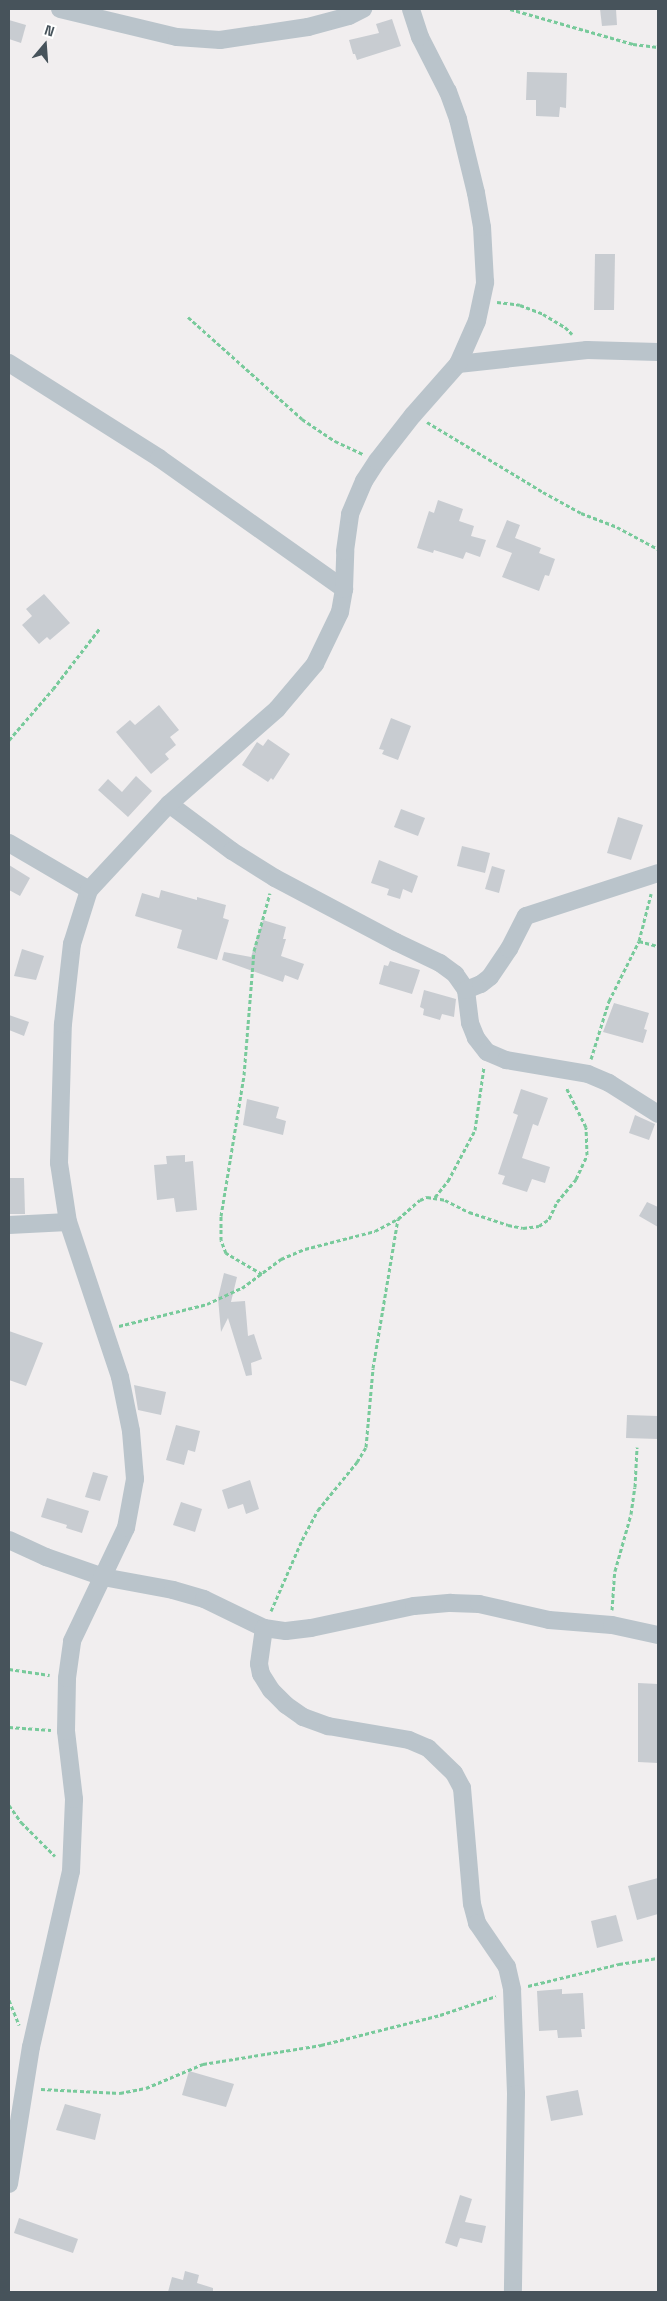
<!DOCTYPE html>
<html>
<head>
<meta charset="utf-8">
<style>
  body { margin:0 }
  #map { position:relative; width:667px; height:2301px; overflow:hidden; background:#f1eeef; font-family:"Space Grotesk",sans-serif }
  div>[style] { position:absolute }
  .building>* { inset:0; background:#c8ccd1 }
  .path>* { height:3px; margin-top:-1.5px; transform-origin:0; background:repeating-linear-gradient(90deg,#78ca9b 0 4px,transparent 0 6.5px) }
  .minor>* { height:18px; margin:-9px; padding:0 9px; transform-origin:9px; border-radius:9px; background:#bac4cb }
  span { translate:-50% -50%; white-space:nowrap; text-align:center; line-height:1.15; -webkit-text-stroke:4.5px #fff; paint-order:stroke }
  .frame { position:absolute; inset:0; border:10px solid #47535b; pointer-events:none }
  .north { position:absolute; left:20px; top:20px; width:50px; height:50px; -webkit-text-stroke:4px #fff; paint-order:stroke; rotate:18deg; font-size:14px; font-weight:700; line-height:20px; text-align:center; color:#47535b }
  .north::after { content:''; display:block; margin:auto; width:18px; height:22px; background:#47535b; clip-path:polygon(50% 0,100% 100%,50% 72%,0 100%) }
</style>
</head>
<body>
<div id="map">
  <div class="building">
    <i style="clip-path:polygon(600px 9px,616px 9px,617px 25px,602px 26px)"></i>
    <i style="clip-path:polygon(392px 19px,401px 46px,357px 60px,355px 54px,353px 54px,349px 40px,379px 33px,376px 24px)"></i>
    <i style="clip-path:polygon(9px 20px,26px 25px,21px 43px,9px 39px)"></i>
    <i style="clip-path:polygon(527px 72px,567px 73px,566px 108px,560px 107px,559px 117px,536px 116px,536px 100px,526px 100px)"></i>
    <i style="clip-path:polygon(595px 254px,615px 254px,614px 310px,594px 310px)"></i>
    <i style="clip-path:polygon(438px 500px,463px 509px,459px 521px,474px 526px,471px 536px,486px 540px,480px 557px,466px 552px,463px 559px,434px 550px,433px 553px,417px 548px,429px 511px,434px 513px)"></i>
    <i style="clip-path:polygon(507px 520px,520px 525px,515px 538px,541px 548px,539px 553px,555px 559px,549px 576px,545px 575px,539px 591px,502px 577px,512px 553px,496px 547px)"></i>
    <i style="clip-path:polygon(44px 594px,70px 623px,50px 640px,47px 637px,39px 644px,22px 625px,32px 616px,26px 609px)"></i>
    <i style="clip-path:polygon(159px 705px,179px 730px,170px 737px,176px 745px,165px 754px,169px 759px,151px 774px,116px 732px,130px 720px,135px 725px)"></i>
    <i style="clip-path:polygon(391px 718px,411px 726px,398px 760px,382px 754px,384px 750px,379px 749px)"></i>
    <i style="clip-path:polygon(268px 739px,290px 754px,273px 780px,271px 778px,268px 782px,242px 765px,257px 742px,263px 746px)"></i>
    <i style="clip-path:polygon(136px 776px,152px 791px,128px 817px,98px 790px,108px 779px,122px 792px)"></i>
    <i style="clip-path:polygon(401px 809px,425px 818px,418px 836px,394px 827px)"></i>
    <i style="clip-path:polygon(618px 817px,643px 825px,631px 860px,607px 853px)"></i>
    <i style="clip-path:polygon(462px 846px,490px 853px,485px 873px,457px 866px)"></i>
    <i style="clip-path:polygon(379px 860px,418px 876px,412px 893px,403px 889px,400px 899px,387px 895px,389px 889px,371px 883px)"></i>
    <i style="clip-path:polygon(9px 865px,30px 878px,20px 896px,9px 890px)"></i>
    <i style="clip-path:polygon(492px 866px,505px 870px,499px 893px,485px 889px)"></i>
    <i style="clip-path:polygon(161px 890px,197px 900px,197px 897px,226px 905px,223px 918px,229px 920px,217px 960px,177px 948px,182px 930px,135px 916px,142px 893px,159px 898px)"></i>
    <i style="clip-path:polygon(263px 920px,286px 927px,283px 939px,286px 939px,281px 956px,304px 964px,298px 980px,285px 975px,283px 982px,222px 960px,224px 952px,251px 957px)"></i>
    <i style="clip-path:polygon(22px 949px,44px 956px,36px 980px,14px 976px)"></i>
    <i style="clip-path:polygon(390px 961px,420px 970px,412px 994px,379px 984px,384px 965px,388px 966px)"></i>
    <i style="clip-path:polygon(424px 990px,456px 999px,454px 1017px,442px 1014px,440px 1020px,423px 1015px,424px 1009px,420px 1007px)"></i>
    <i style="clip-path:polygon(614px 1003px,649px 1013px,644px 1029px,647px 1030px,643px 1043px,603px 1032px)"></i>
    <i style="clip-path:polygon(9px 1015px,29px 1022px,24px 1036px,9px 1030px)"></i>
    <i style="clip-path:polygon(521px 1089px,548px 1098px,538px 1126px,533px 1124px,522px 1158px,550px 1167px,545px 1183px,532px 1179px,527px 1192px,502px 1184px,505px 1176px,498px 1174px,518px 1115px,513px 1113px)"></i>
    <i style="clip-path:polygon(247px 1099px,279px 1107px,276px 1118px,286px 1121px,283px 1135px,243px 1125px)"></i>
    <i style="clip-path:polygon(635px 1115px,655px 1124px,649px 1140px,629px 1133px)"></i>
    <i style="clip-path:polygon(185px 1155px,185px 1162px,193px 1161px,197px 1210px,176px 1212px,174px 1198px,157px 1200px,154px 1165px,167px 1164px,166px 1156px)"></i>
    <i style="clip-path:polygon(9px 1178px,24px 1178px,25px 1214px,9px 1214px)"></i>
    <i style="clip-path:polygon(647px 1202px,658px 1207px,658px 1227px,639px 1216px)"></i>
    <i style="clip-path:polygon(224px 1273px,237px 1277px,231px 1302px,245px 1301px,248px 1336px,254px 1334px,262px 1359px,251px 1363px,252px 1375px,246px 1376px,228px 1318px,221px 1332px,218px 1298px)"></i>
    <i style="clip-path:polygon(9px 1331px,43px 1343px,26px 1386px,9px 1380px)"></i>
    <i style="clip-path:polygon(134px 1385px,166px 1392px,161px 1415px,138px 1410px)"></i>
    <i style="clip-path:polygon(627px 1415px,658px 1416px,658px 1439px,626px 1438px)"></i>
    <i style="clip-path:polygon(176px 1425px,200px 1431px,195px 1452px,188px 1450px,184px 1465px,166px 1460px)"></i>
    <i style="clip-path:polygon(93px 1472px,108px 1476px,100px 1501px,85px 1497px)"></i>
    <i style="clip-path:polygon(250px 1480px,259px 1509px,246px 1514px,243px 1504px,228px 1509px,222px 1490px)"></i>
    <i style="clip-path:polygon(47px 1498px,89px 1511px,82px 1533px,66px 1528px,67px 1525px,41px 1517px)"></i>
    <i style="clip-path:polygon(181px 1502px,202px 1509px,195px 1532px,173px 1525px)"></i>
    <i style="clip-path:polygon(638px 1683px,658px 1684px,658px 1763px,638px 1762px)"></i>
    <i style="clip-path:polygon(658px 1878px,658px 1914px,637px 1920px,628px 1886px)"></i>
    <i style="clip-path:polygon(616px 1915px,623px 1941px,597px 1948px,591px 1921px)"></i>
    <i style="clip-path:polygon(562px 1989px,562px 1994px,583px 1993px,585px 2029px,581px 2029px,582px 2037px,558px 2038px,557px 2030px,539px 2031px,537px 1991px)"></i>
    <i style="clip-path:polygon(189px 2071px,234px 2084px,226px 2107px,182px 2095px)"></i>
    <i style="clip-path:polygon(578px 2090px,583px 2115px,551px 2121px,546px 2096px)"></i>
    <i style="clip-path:polygon(65px 2104px,101px 2114px,95px 2140px,56px 2130px)"></i>
    <i style="clip-path:polygon(460px 2195px,472px 2199px,465px 2222px,486px 2226px,482px 2243px,460px 2238px,457px 2247px,445px 2243px)"></i>
    <i style="clip-path:polygon(19px 2218px,78px 2239px,73px 2253px,14px 2233px)"></i>
    <i style="clip-path:polygon(185px 2271px,199px 2275px,197px 2283px,213px 2288px,213px 2292px,168px 2292px,172px 2277px,183px 2280px)"></i>
  </div>
  <div class="path">
    <i style="left:510px;top:9px;width:128px;rotate:15.9deg"></i>
    <i style="left:633px;top:44px;width:25px;rotate:7deg"></i>
    <i style="left:497px;top:302px;width:23px;rotate:7deg"></i>
    <i style="left:520px;top:305px;width:25px;rotate:21deg"></i>
    <i style="left:543px;top:314px;width:26px;rotate:31deg"></i>
    <i style="left:565px;top:327px;width:10px;rotate:45deg"></i>
    <i style="left:188px;top:317px;width:153px;rotate:41.8deg"></i>
    <i style="left:302px;top:419px;width:40px;rotate:34deg"></i>
    <i style="left:335px;top:441px;width:31px;rotate:25deg"></i>
    <i style="left:427px;top:422px;width:135px;rotate:31.1deg"></i>
    <i style="left:543px;top:492px;width:43px;rotate:28.9deg"></i>
    <i style="left:581px;top:513px;width:39px;rotate:21deg"></i>
    <i style="left:617px;top:527px;width:47px;rotate:28.2deg"></i>
    <i style="left:9px;top:740px;width:67px;rotate:-49.2deg"></i>
    <i style="left:53px;top:689px;width:77px;rotate:-52.4deg"></i>
    <i style="left:639px;top:941px;width:20px;rotate:15deg"></i>
    <i style="left:591px;top:1059px;width:61px;rotate:-72.8deg"></i>
    <i style="left:609px;top:1001px;width:67px;rotate:-63.4deg"></i>
    <i style="left:639px;top:941px;width:49px;rotate:-75.7deg"></i>
    <i style="left:435px;top:1197px;width:21px;rotate:-51deg"></i>
    <i style="left:448px;top:1181px;width:58px;rotate:-62.1deg"></i>
    <i style="left:475px;top:1130px;width:64px;rotate:-81.9deg"></i>
    <i style="left:262px;top:1274px;width:42px;rotate:-149.7deg"></i>
    <i style="left:226px;top:1253px;width:14px;rotate:-111deg"></i>
    <i style="left:221px;top:1240px;width:24px;rotate:-90deg"></i>
    <i style="left:221px;top:1216px;width:143px;rotate:-80.7deg"></i>
    <i style="left:244px;top:1075px;width:124px;rotate:-85.4deg"></i>
    <i style="left:254px;top:951px;width:60px;rotate:-74.6deg"></i>
    <i style="left:119px;top:1326px;width:91px;rotate:-14deg"></i>
    <i style="left:207px;top:1304px;width:38px;rotate:-25deg"></i>
    <i style="left:242px;top:1288px;width:49px;rotate:-36.6deg"></i>
    <i style="left:281px;top:1259px;width:26px;rotate:-23deg"></i>
    <i style="left:305px;top:1249px;width:72px;rotate:-14.4deg"></i>
    <i style="left:375px;top:1231px;width:26px;rotate:-28deg"></i>
    <i style="left:398px;top:1219px;width:29px;rotate:-41deg"></i>
    <i style="left:420px;top:1200px;width:8px;rotate:-23deg"></i>
    <i style="left:427px;top:1197px;width:18px;rotate:9deg"></i>
    <i style="left:445px;top:1200px;width:27px;rotate:27deg"></i>
    <i style="left:469px;top:1212px;width:41px;rotate:18.4deg"></i>
    <i style="left:508px;top:1225px;width:15px;rotate:11deg"></i>
    <i style="left:523px;top:1228px;width:16px;rotate:-7deg"></i>
    <i style="left:539px;top:1226px;width:12px;rotate:-35deg"></i>
    <i style="left:549px;top:1219px;width:19px;rotate:-65deg"></i>
    <i style="left:557px;top:1202px;width:30px;rotate:-50deg"></i>
    <i style="left:576px;top:1179px;width:26px;rotate:-65deg"></i>
    <i style="left:587px;top:1155px;width:28px;rotate:-92deg"></i>
    <i style="left:586px;top:1127px;width:45px;rotate:-116.6deg"></i>
    <i style="left:612px;top:1610px;width:39px;rotate:-86deg"></i>
    <i style="left:615px;top:1571px;width:59px;rotate:-74.3deg"></i>
    <i style="left:631px;top:1514px;width:27px;rotate:-82deg"></i>
    <i style="left:635px;top:1487px;width:40px;rotate:-87.1deg"></i>
    <i style="left:271px;top:1611px;width:77px;rotate:-66.4deg"></i>
    <i style="left:302px;top:1540px;width:34px;rotate:-62deg"></i>
    <i style="left:318px;top:1510px;width:62px;rotate:-50.9deg"></i>
    <i style="left:357px;top:1462px;width:17px;rotate:-59deg"></i>
    <i style="left:366px;top:1447px;width:79px;rotate:-84.9deg"></i>
    <i style="left:373px;top:1368px;width:151px;rotate:-80.5deg"></i>
    <i style="left:9px;top:1669px;width:41px;rotate:8.3deg"></i>
    <i style="left:9px;top:1727px;width:42px;rotate:4.1deg"></i>
    <i style="left:9px;top:1805px;width:21px;rotate:55deg"></i>
    <i style="left:21px;top:1822px;width:48px;rotate:45deg"></i>
    <i style="left:528px;top:1986px;width:94px;rotate:-13.6deg"></i>
    <i style="left:619px;top:1964px;width:39px;rotate:-9deg"></i>
    <i style="left:9px;top:2000px;width:27px;rotate:68deg"></i>
    <i style="left:41px;top:2089px;width:79px;rotate:2.9deg"></i>
    <i style="left:120px;top:2093px;width:26px;rotate:-11deg"></i>
    <i style="left:146px;top:2088px;width:62px;rotate:-22.8deg"></i>
    <i style="left:203px;top:2064px;width:120px;rotate:-9.1deg"></i>
    <i style="left:321px;top:2045px;width:123px;rotate:-14.1deg"></i>
    <i style="left:440px;top:2015px;width:59px;rotate:-18.7deg"></i>
  </div>
  <div class="minor">
    <i style="left:60px;top:9px;width:120px;rotate:13.5deg"></i>
    <i style="left:177px;top:37px;width:43px;rotate:4deg"></i>
    <i style="left:220px;top:40px;width:89px;rotate:-8.4deg"></i>
    <i style="left:308px;top:27px;width:42px;rotate:-15deg"></i>
    <i style="left:349px;top:16px;width:16px;rotate:-27deg"></i>
    <i style="left:9px;top:363px;width:178px;rotate:32.3deg"></i>
    <i style="left:159px;top:458px;width:227px;rotate:35.3deg"></i>
    <i style="left:458px;top:364px;width:130px;rotate:-6.2deg"></i>
    <i style="left:587px;top:350px;width:71px;rotate:1.6deg"></i>
    <i style="left:169px;top:804px;width:79px;rotate:36.7deg"></i>
    <i style="left:232px;top:851px;width:51px;rotate:32.1deg"></i>
    <i style="left:275px;top:878px;width:137px;rotate:27.9deg"></i>
    <i style="left:396px;top:942px;width:49px;rotate:25.5deg"></i>
    <i style="left:440px;top:963px;width:19px;rotate:36deg"></i>
    <i style="left:455px;top:974px;width:19px;rotate:55deg"></i>
    <i style="left:466px;top:990px;width:33px;rotate:83deg"></i>
    <i style="left:470px;top:1023px;width:16px;rotate:68deg"></i>
    <i style="left:476px;top:1038px;width:18px;rotate:52deg"></i>
    <i style="left:487px;top:1052px;width:21px;rotate:23deg"></i>
    <i style="left:506px;top:1060px;width:83px;rotate:9.7deg"></i>
    <i style="left:588px;top:1074px;width:23px;rotate:23deg"></i>
    <i style="left:609px;top:1083px;width:58px;rotate:32.3deg"></i>
    <i style="left:9px;top:843px;width:93px;rotate:30.4deg"></i>
    <i style="left:466px;top:990px;width:16px;rotate:-22deg"></i>
    <i style="left:481px;top:984px;width:11px;rotate:-38deg"></i>
    <i style="left:490px;top:977px;width:34px;rotate:-56deg"></i>
    <i style="left:509px;top:949px;width:37px;rotate:-63deg"></i>
    <i style="left:526px;top:916px;width:139px;rotate:-18deg"></i>
    <i style="left:9px;top:1225px;width:59px;rotate:-2.9deg"></i>
    <i style="left:9px;top:1540px;width:41px;rotate:24.7deg"></i>
    <i style="left:46px;top:1557px;width:60px;rotate:19.3deg"></i>
    <i style="left:103px;top:1577px;width:71px;rotate:10.5deg"></i>
    <i style="left:173px;top:1590px;width:32px;rotate:16deg"></i>
    <i style="left:204px;top:1599px;width:67px;rotate:25.8deg"></i>
    <i style="left:264px;top:1628px;width:22px;rotate:8deg"></i>
    <i style="left:286px;top:1631px;width:25px;rotate:-7deg"></i>
    <i style="left:311px;top:1628px;width:105px;rotate:-12.1deg"></i>
    <i style="left:414px;top:1606px;width:37px;rotate:-5deg"></i>
    <i style="left:451px;top:1603px;width:28px;rotate:2deg"></i>
    <i style="left:479px;top:1604px;width:72px;rotate:12.9deg"></i>
    <i style="left:549px;top:1620px;width:63px;rotate:4.5deg"></i>
    <i style="left:612px;top:1625px;width:47px;rotate:12.3deg"></i>
    <i style="left:264px;top:1628px;width:36px;rotate:98deg"></i>
    <i style="left:259px;top:1664px;width:10px;rotate:79deg"></i>
    <i style="left:261px;top:1674px;width:19px;rotate:58deg"></i>
    <i style="left:271px;top:1690px;width:21px;rotate:45deg"></i>
    <i style="left:286px;top:1705px;width:21px;rotate:35deg"></i>
    <i style="left:303px;top:1717px;width:27px;rotate:20deg"></i>
    <i style="left:328px;top:1726px;width:82px;rotate:9.8deg"></i>
    <i style="left:409px;top:1740px;width:21px;rotate:23deg"></i>
    <i style="left:428px;top:1748px;width:36px;rotate:44deg"></i>
    <i style="left:454px;top:1773px;width:17px;rotate:62deg"></i>
    <i style="left:462px;top:1788px;width:116px;rotate:85.1deg"></i>
    <i style="left:472px;top:1904px;width:20px;rotate:75deg"></i>
    <i style="left:477px;top:1923px;width:53px;rotate:55.7deg"></i>
    <i style="left:507px;top:1967px;width:23px;rotate:77deg"></i>
    <i style="left:512px;top:1989px;width:105px;rotate:87.8deg"></i>
    <i style="left:516px;top:2094px;width:198px;rotate:90.9deg"></i>
    <i style="left:9px;top:2184px;width:139px;rotate:-80.9deg"></i>
    <i style="left:31px;top:2047px;width:180px;rotate:-77.2deg"></i>
    <i style="left:71px;top:1871px;width:72px;rotate:-87.6deg"></i>
    <i style="left:74px;top:1799px;width:68px;rotate:-96.7deg"></i>
    <i style="left:66px;top:1731px;width:53px;rotate:-88.9deg"></i>
    <i style="left:67px;top:1678px;width:37px;rotate:-82deg"></i>
    <i style="left:72px;top:1641px;width:125px;rotate:-64.5deg"></i>
    <i style="left:126px;top:1528px;width:50px;rotate:-79.6deg"></i>
    <i style="left:135px;top:1479px;width:48px;rotate:-94.8deg"></i>
    <i style="left:131px;top:1431px;width:55px;rotate:-101.5deg"></i>
    <i style="left:120px;top:1377px;width:163px;rotate:-108.5deg"></i>
    <i style="left:68px;top:1222px;width:60px;rotate:-98.7deg"></i>
    <i style="left:59px;top:1163px;width:139px;rotate:-88.4deg"></i>
    <i style="left:63px;top:1024px;width:81px;rotate:-83.6deg"></i>
    <i style="left:72px;top:944px;width:57px;rotate:-72.5deg"></i>
    <i style="left:89px;top:890px;width:117px;rotate:-47.1deg"></i>
    <i style="left:169px;top:804px;width:144px;rotate:-41.3deg"></i>
    <i style="left:277px;top:709px;width:59px;rotate:-49.8deg"></i>
    <i style="left:315px;top:664px;width:58px;rotate:-64.3deg"></i>
    <i style="left:340px;top:612px;width:23px;rotate:-80deg"></i>
    <i style="left:344px;top:589px;width:38px;rotate:-88deg"></i>
    <i style="left:345px;top:551px;width:37px;rotate:-82deg"></i>
    <i style="left:350px;top:514px;width:36px;rotate:-67deg"></i>
    <i style="left:364px;top:481px;width:24px;rotate:-57deg"></i>
    <i style="left:377px;top:461px;width:58px;rotate:-52deg"></i>
    <i style="left:413px;top:415px;width:68px;rotate:-48.6deg"></i>
    <i style="left:458px;top:364px;width:47px;rotate:-66.2deg"></i>
    <i style="left:477px;top:321px;width:40px;rotate:-78deg"></i>
    <i style="left:485px;top:282px;width:55px;rotate:-93.1deg"></i>
    <i style="left:482px;top:227px;width:35px;rotate:-100deg"></i>
    <i style="left:476px;top:193px;width:76px;rotate:-103.7deg"></i>
    <i style="left:458px;top:119px;width:29px;rotate:-110deg"></i>
    <i style="left:448px;top:92px;width:62px;rotate:-117deg"></i>
    <i style="left:420px;top:37px;width:29px;rotate:-108deg"></i>
  </div>
  <div class="frame"></div>
  <div class="north">N</div>
</div>
</body>
</html>
